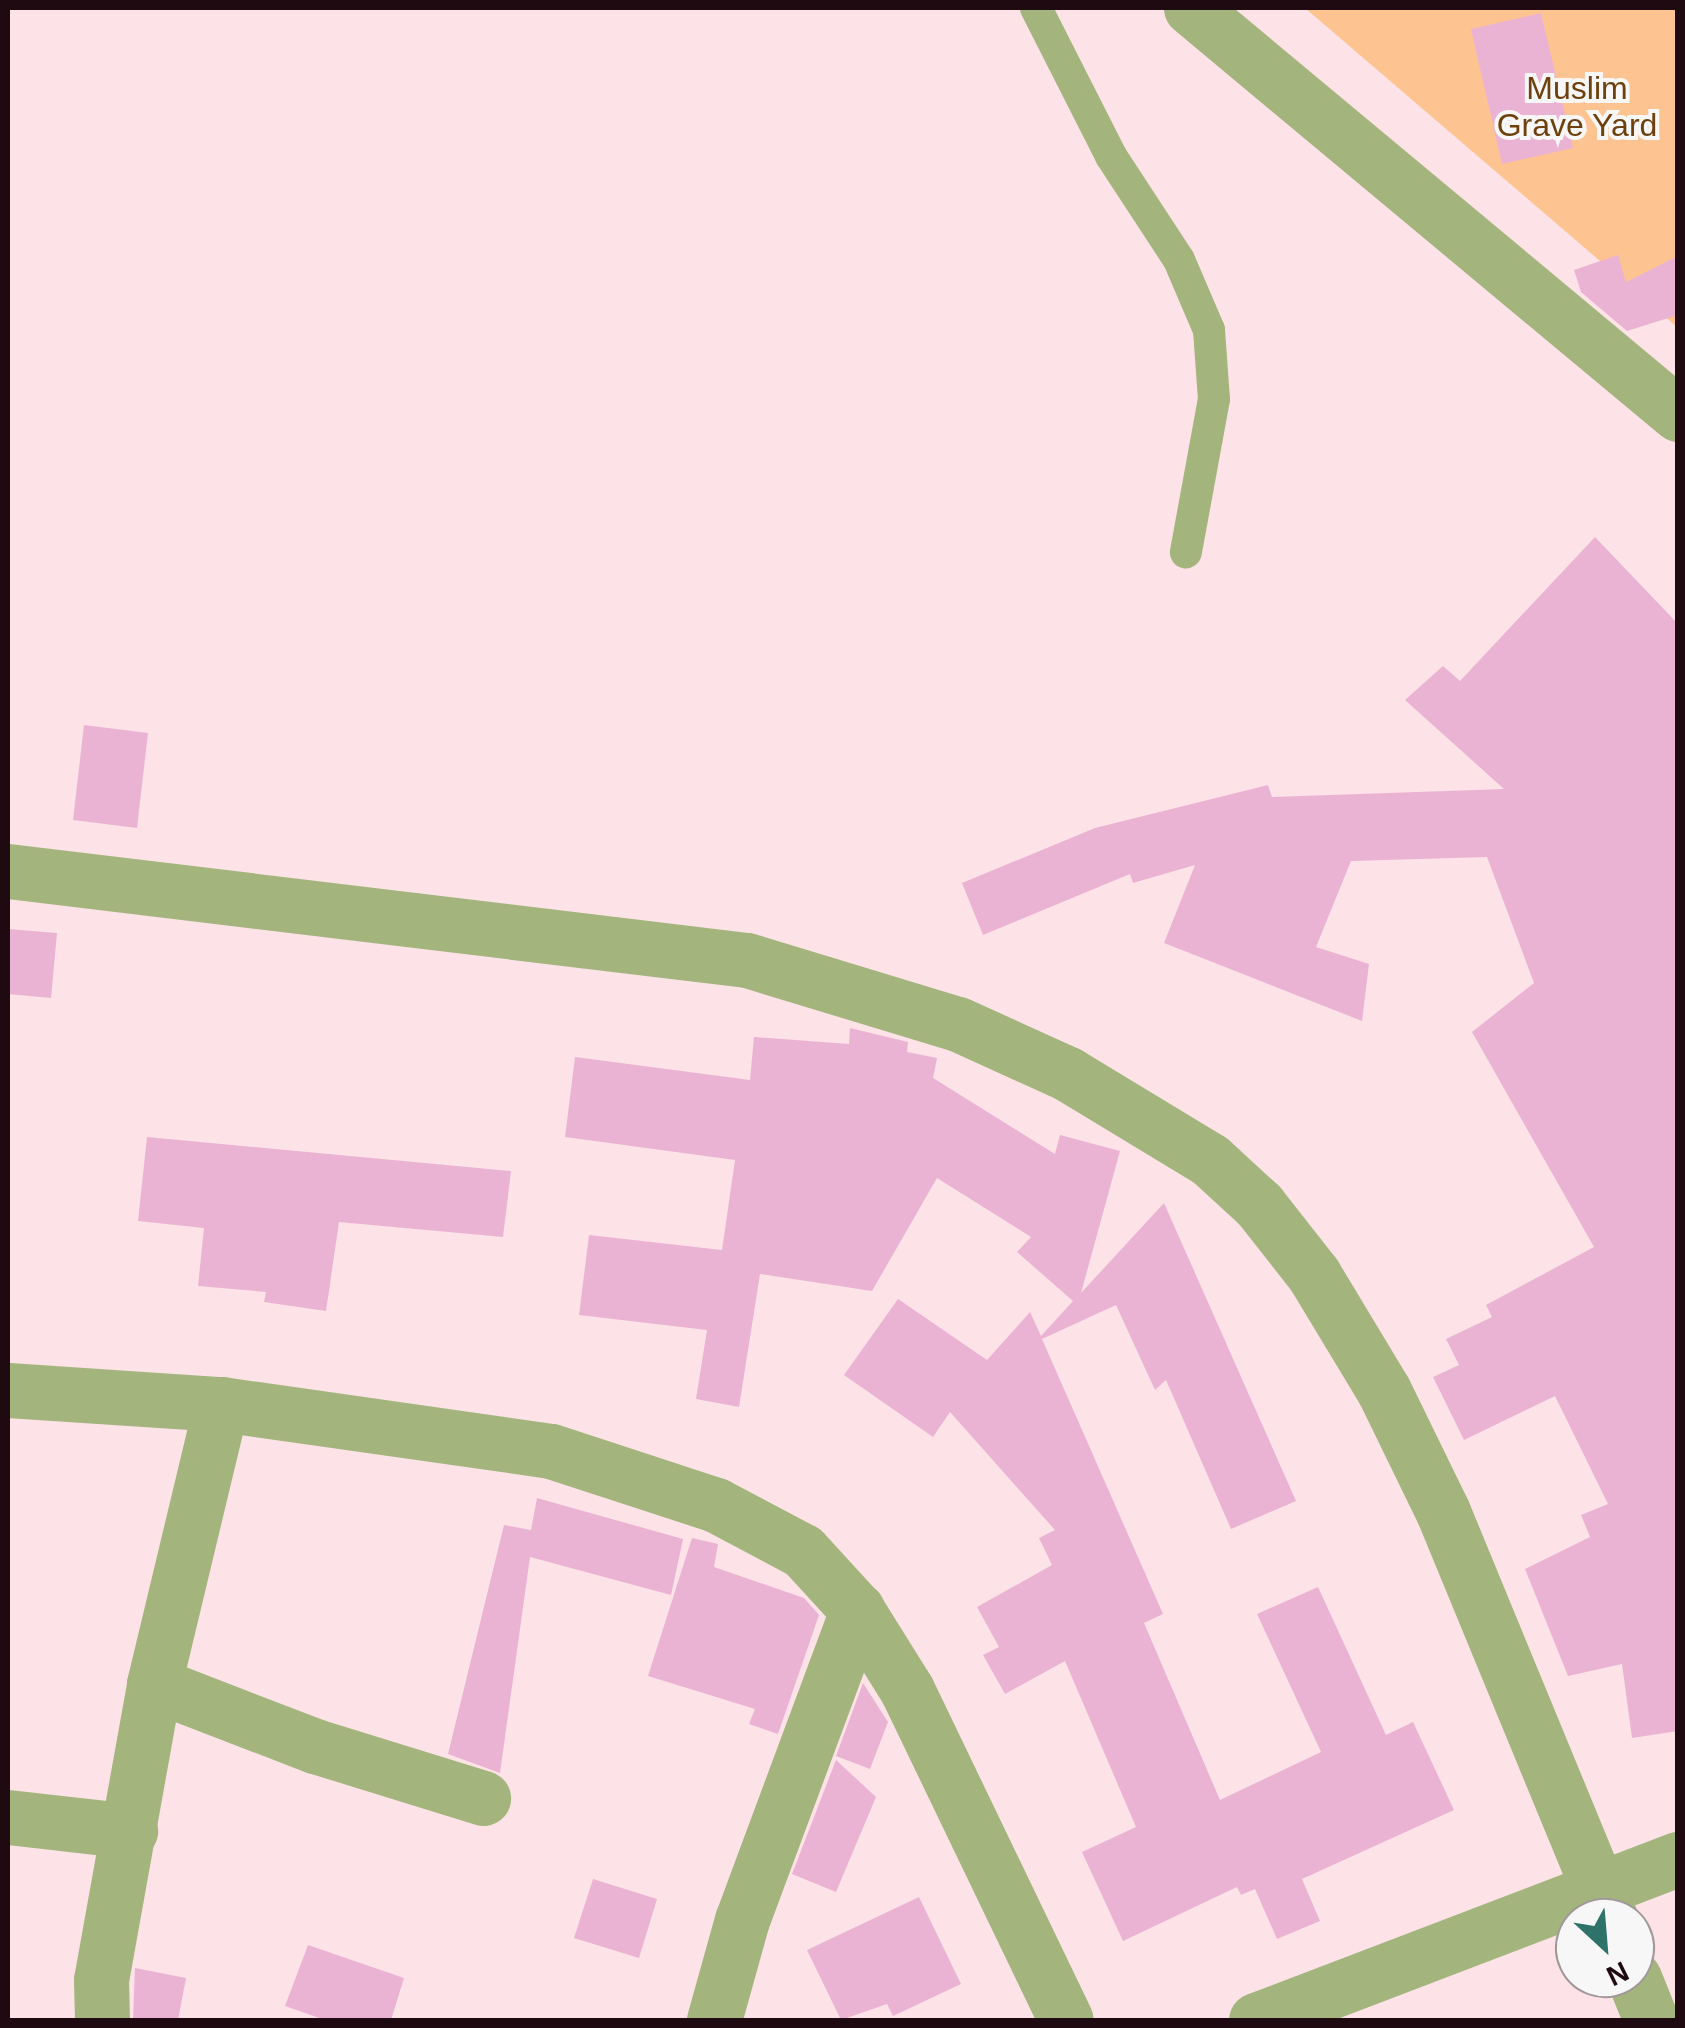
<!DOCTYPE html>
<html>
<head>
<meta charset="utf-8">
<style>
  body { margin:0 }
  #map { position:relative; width:1685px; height:2028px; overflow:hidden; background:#fde2e8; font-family:Helvetica,sans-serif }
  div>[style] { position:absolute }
  .green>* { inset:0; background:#fdc492 }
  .building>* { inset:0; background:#ebb3d3 }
  .service>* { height:32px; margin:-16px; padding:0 16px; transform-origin:16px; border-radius:16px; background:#a3b57d }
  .minor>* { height:55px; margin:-27.5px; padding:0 27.5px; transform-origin:27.5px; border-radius:27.5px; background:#a3b57d }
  span { translate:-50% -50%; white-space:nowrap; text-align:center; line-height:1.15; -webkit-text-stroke:8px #f7f7f7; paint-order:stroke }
  .park-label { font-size:32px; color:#6e400d }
  .frame { position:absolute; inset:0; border:10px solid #200a11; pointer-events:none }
  .north { position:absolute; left:1555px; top:1898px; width:100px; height:100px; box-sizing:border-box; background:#f7f7f7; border:2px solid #a1989b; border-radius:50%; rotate:154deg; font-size:28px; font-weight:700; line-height:40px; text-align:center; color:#200a11 }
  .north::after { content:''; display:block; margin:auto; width:35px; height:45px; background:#2d736a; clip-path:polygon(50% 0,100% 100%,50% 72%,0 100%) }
</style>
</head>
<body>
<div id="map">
  <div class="green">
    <i style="clip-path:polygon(1305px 8px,1677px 8px,1677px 327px)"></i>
  </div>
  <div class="building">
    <i style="clip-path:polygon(1541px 13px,1573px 148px,1502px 164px,1471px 29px)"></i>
    <i style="clip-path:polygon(1618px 255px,1626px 282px,1678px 256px,1678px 315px,1627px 331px,1581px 292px,1574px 270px)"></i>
    <i style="clip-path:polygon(1595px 537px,1678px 624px,1678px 1731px,1632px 1738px,1622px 1664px,1568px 1676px,1525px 1569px,1590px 1537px,1581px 1515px,1608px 1504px,1555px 1396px,1464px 1440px,1433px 1377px,1459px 1365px,1446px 1339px,1492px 1317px,1486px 1305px,1594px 1247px,1472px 1032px,1534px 983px,1487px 857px,1351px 861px,1316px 947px,1369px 964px,1362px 1021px,1164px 943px,1195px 865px,1133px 883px,1130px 874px,983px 935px,962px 883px,1095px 828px,1268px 785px,1272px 797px,1504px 789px,1405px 700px,1443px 666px,1460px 681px)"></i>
    <i style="clip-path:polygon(84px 725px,148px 733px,137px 828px,73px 820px)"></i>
    <i style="clip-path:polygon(8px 929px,57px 933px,51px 998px,8px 994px)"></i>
    <i style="clip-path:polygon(850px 1028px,908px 1042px,907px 1052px,937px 1058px,933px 1078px,1055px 1154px,1060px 1135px,1120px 1151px,1081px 1293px,1164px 1203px,1296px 1501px,1231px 1529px,1166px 1380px,1155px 1390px,1116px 1305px,1042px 1339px,1163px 1614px,1144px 1623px,1220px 1800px,1321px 1752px,1257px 1614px,1318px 1587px,1386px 1735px,1413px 1722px,1454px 1810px,1302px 1879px,1320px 1921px,1277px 1939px,1255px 1889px,1241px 1895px,1237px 1887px,1123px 1941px,1082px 1852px,1136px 1827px,1065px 1661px,1005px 1694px,983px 1655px,999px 1647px,977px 1607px,1052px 1565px,1039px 1538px,1055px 1530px,950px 1412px,933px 1437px,844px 1375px,898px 1299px,987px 1360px,1030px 1312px,1041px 1336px,1073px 1301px,1017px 1252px,1031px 1237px,937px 1178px,872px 1291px,760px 1274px,739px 1407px,696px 1399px,707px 1330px,579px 1315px,589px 1235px,722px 1250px,735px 1160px,565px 1137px,575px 1057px,750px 1080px,754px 1037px,849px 1044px)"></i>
    <i style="clip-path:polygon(147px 1137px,511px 1171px,503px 1237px,339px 1222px,326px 1311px,264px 1302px,266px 1292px,198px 1286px,204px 1228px,138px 1221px)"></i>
    <i style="clip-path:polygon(537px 1498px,683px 1539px,671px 1595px,530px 1557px,500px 1773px,448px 1754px,504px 1525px,531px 1530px)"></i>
    <i style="clip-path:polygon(692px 1538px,718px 1544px,714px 1567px,804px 1598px,819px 1615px,778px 1734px,749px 1724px,755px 1709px,648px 1676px)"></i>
    <i style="clip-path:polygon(863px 1683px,888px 1722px,870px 1769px,836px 1756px)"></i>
    <i style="clip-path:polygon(836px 1760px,876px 1797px,836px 1892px,792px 1874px)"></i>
    <i style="clip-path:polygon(593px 1879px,657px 1899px,639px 1958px,574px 1938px)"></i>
    <i style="clip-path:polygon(919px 1897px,961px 1984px,893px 2016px,887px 2004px,841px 2020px,807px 1950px)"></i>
    <i style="clip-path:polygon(308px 1945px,404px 1978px,391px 2020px,325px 2020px,285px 2006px)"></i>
    <i style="clip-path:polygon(135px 1968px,186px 1978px,178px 2020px,133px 2020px)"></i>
  </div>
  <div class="service">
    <i style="left:1036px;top:8px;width:166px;rotate:63.1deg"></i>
    <i style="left:1111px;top:156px;width:124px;rotate:56.8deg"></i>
    <i style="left:1179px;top:260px;width:76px;rotate:66.8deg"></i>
    <i style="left:1209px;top:330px;width:69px;rotate:85.9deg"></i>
    <i style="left:1214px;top:399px;width:156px;rotate:100.4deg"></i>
  </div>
  <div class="minor">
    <i style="left:1191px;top:8px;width:634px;rotate:39.82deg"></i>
    <i style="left:8px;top:871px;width:744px;rotate:6.87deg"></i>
    <i style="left:747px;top:960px;width:220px;rotate:16.9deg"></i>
    <i style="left:958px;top:1024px;width:121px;rotate:24.4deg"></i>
    <i style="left:1068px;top:1074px;width:166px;rotate:31.2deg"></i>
    <i style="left:1210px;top:1160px;width:67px;rotate:42.6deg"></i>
    <i style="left:1259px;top:1205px;width:89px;rotate:51.8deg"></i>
    <i style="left:1314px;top:1275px;width:135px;rotate:58.9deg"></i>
    <i style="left:1384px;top:1391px;width:135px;rotate:64deg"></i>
    <i style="left:1443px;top:1512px;width:439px;rotate:67.6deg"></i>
    <i style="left:8px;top:1390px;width:213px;rotate:3.8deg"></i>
    <i style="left:221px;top:1404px;width:333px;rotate:8.1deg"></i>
    <i style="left:551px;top:1451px;width:174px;rotate:18.1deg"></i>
    <i style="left:716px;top:1505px;width:98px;rotate:27.9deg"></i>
    <i style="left:803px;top:1551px;width:80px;rotate:47.5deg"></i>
    <i style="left:857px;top:1610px;width:94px;rotate:58deg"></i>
    <i style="left:907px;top:1690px;width:366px;rotate:64.3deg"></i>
    <i style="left:154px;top:1684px;width:173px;rotate:21.1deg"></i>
    <i style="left:315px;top:1746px;width:176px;rotate:17.2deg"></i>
    <i style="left:8px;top:1817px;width:123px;rotate:6.5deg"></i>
    <i style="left:1634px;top:1978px;width:45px;rotate:68deg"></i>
    <i style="left:102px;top:2020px;width:40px;rotate:-91.4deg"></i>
    <i style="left:101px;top:1980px;width:301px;rotate:-79.8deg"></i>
    <i style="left:154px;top:1684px;width:288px;rotate:-76.5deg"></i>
    <i style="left:714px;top:2020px;width:104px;rotate:-74.4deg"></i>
    <i style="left:742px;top:1920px;width:331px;rotate:-69.6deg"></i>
    <i style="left:1256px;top:2020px;width:452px;rotate:-20.9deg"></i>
  </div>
  <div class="park-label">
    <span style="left:1577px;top:107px">Muslim<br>Grave Yard</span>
  </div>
  <div class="frame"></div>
  <div class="north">N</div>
</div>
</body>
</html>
